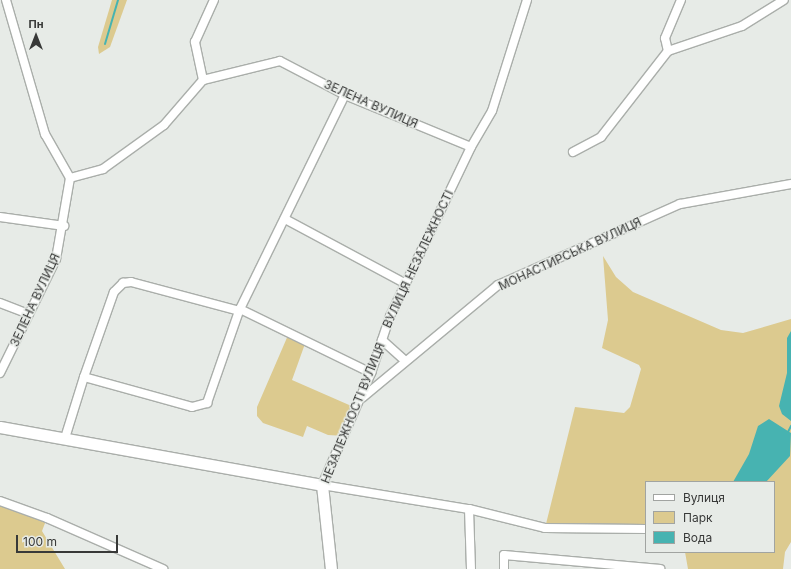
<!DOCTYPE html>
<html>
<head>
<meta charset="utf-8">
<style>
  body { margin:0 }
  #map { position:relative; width:791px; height:569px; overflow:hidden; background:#e7ebe7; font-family:Inter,sans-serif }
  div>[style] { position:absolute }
  .green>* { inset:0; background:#dcca8f }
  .water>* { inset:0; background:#47b3b1 }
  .stream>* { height:2px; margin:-1px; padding:0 1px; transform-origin:1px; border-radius:1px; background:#47b3b1 }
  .roads { filter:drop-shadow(1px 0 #aaaeaa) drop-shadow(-1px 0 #aaaeaa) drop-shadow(0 1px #aaaeaa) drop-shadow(0 -1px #aaaeaa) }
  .street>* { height:8px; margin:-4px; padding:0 4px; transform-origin:4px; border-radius:4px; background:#fff }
  .secondary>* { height:11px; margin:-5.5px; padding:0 5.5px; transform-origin:5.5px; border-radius:5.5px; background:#fff }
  span { translate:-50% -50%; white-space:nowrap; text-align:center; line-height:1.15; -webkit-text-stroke:3px #e7ebe7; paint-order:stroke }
  .street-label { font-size:12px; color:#383938 }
  .legend { position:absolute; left:645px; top:481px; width:130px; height:72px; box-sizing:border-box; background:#e7ebe7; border:1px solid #a1a4a1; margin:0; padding:5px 7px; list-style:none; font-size:12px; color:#383938 }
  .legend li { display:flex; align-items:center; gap:8px; height:20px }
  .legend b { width:20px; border:1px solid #a1a4a1 }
  .north { position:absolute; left:16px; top:16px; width:40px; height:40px; -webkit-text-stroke:3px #e7ebe7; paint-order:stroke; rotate:0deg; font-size:11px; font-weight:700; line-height:16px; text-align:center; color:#383938 }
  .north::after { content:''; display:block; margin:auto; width:14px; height:18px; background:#383938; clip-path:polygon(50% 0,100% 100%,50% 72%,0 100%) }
  .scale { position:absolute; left:16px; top:535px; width:102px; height:18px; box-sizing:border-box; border:2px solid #383938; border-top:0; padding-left:5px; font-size:12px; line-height:14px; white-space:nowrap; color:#383938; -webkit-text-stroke:3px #e7ebe7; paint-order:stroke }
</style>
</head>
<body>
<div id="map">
  <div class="green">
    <i style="clip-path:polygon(112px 0,127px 0,110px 47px,99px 54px,98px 47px)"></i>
    <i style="clip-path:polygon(603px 256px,616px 277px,633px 292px,721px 330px,743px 333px,791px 319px,791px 542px,785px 552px,783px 569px,688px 569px,685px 552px,774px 552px,774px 482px,646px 482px,646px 529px,545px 528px,575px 407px,624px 413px,630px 407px,641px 369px,639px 365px,602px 348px,608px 320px)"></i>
    <i style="clip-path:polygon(289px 333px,306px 341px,292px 380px,356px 408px,344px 436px,328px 435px,307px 426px,303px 437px,263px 423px,257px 416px,257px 407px)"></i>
    <i style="clip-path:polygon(0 501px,47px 518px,42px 531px,65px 569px,0 569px)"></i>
  </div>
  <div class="water">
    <i style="clip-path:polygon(791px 331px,791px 421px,782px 414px,779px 406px,787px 373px,787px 338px)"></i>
    <i style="clip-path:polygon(769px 419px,791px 433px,790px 456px,766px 482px,733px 482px,749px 454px,758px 426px)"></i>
  </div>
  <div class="stream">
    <i style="left:105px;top:44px;width:46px;rotate:-73.5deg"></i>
    <i style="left:788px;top:432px;width:7px;rotate:-63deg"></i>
  </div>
  <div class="roads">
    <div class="street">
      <i style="left:6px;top:0;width:140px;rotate:73.8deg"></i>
      <i style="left:45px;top:134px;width:51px;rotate:60.4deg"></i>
      <i style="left:527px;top:0;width:116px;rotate:107.5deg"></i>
      <i style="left:492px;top:111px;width:42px;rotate:120.3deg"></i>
      <i style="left:471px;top:147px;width:187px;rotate:115.6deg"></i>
      <i style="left:390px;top:316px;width:60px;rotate:108.4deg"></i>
      <i style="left:371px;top:373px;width:122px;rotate:113.6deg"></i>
      <i style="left:322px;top:485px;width:149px;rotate:9.3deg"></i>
      <i style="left:469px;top:509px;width:78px;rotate:14deg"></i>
      <i style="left:545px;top:528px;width:101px;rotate:0.6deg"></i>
      <i style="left:668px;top:51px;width:13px;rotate:-103deg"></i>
      <i style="left:665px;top:38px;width:41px;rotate:-67.2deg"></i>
      <i style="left:203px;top:80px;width:39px;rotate:-102deg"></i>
      <i style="left:195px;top:42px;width:46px;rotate:-65.7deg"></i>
      <i style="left:573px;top:152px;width:32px;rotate:-28deg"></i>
      <i style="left:601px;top:137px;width:109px;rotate:-52.1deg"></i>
      <i style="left:668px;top:51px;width:78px;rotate:-18.7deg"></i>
      <i style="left:742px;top:26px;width:49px;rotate:-31.8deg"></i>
      <i style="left:0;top:217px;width:65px;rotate:8deg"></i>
      <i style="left:285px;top:219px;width:137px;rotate:28.2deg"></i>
      <i style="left:0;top:303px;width:31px;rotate:21deg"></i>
      <i style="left:240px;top:309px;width:146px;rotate:26deg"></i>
      <i style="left:382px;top:340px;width:30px;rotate:42deg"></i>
      <i style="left:0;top:373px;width:127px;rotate:-63.8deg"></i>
      <i style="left:56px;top:259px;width:82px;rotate:-80.2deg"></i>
      <i style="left:70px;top:178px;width:34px;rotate:-15deg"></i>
      <i style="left:103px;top:169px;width:75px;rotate:-35.8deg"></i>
      <i style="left:164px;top:125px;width:60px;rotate:-49.1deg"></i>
      <i style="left:203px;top:80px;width:79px;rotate:-13.9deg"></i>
      <i style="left:280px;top:61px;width:73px;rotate:27.6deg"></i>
      <i style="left:345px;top:95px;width:136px;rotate:22.4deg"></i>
      <i style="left:84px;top:377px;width:90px;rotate:-70.6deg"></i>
      <i style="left:114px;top:292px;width:13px;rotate:-45deg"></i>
      <i style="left:123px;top:283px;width:8px;rotate:-7deg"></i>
      <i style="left:131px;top:282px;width:112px;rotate:15deg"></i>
      <i style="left:362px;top:398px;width:177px;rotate:-39.7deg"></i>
      <i style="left:498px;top:285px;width:199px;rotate:-24deg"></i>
      <i style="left:680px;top:204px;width:113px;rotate:-10.2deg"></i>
      <i style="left:65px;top:438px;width:64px;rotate:-72.7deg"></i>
      <i style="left:84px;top:377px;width:112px;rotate:15.5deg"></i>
      <i style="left:192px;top:407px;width:16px;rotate:-15deg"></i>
      <i style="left:207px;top:403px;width:97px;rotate:-70.8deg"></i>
      <i style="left:239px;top:311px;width:241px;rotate:-63.9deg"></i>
      <i style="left:0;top:501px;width:50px;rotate:19.9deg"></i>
      <i style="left:47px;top:518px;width:127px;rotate:23.7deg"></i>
      <i style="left:469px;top:509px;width:60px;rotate:88.1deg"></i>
      <i style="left:504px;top:569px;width:14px;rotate:-90deg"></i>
      <i style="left:504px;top:555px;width:157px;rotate:5.1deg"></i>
    </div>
    <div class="secondary">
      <i style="left:0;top:427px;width:327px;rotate:10.2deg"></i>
      <i style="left:322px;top:485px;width:84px;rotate:83.9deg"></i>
    </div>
  </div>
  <div class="street-label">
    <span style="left:371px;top:104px;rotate:24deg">ЗЕЛЕНА ВУЛИЦЯ</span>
    <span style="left:570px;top:254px;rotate:-25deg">МОНАСТИРСЬКА ВУЛИЦЯ</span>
    <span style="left:418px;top:259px;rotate:-65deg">ВУЛИЦЯ НЕЗАЛЕЖНОСТІ</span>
    <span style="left:35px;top:300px;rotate:-65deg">ЗЕЛЕНА ВУЛИЦЯ</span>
    <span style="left:353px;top:413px;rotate:-68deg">НЕЗАЛЕЖНОСТІ ВУЛИЦЯ</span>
  </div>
  <ul class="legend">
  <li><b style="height:5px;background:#fff"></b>Вулиця</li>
  <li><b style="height:11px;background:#dcca8f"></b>Парк</li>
  <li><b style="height:11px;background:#47b3b1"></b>Вода</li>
  </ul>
  <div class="north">Пн</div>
  <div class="scale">100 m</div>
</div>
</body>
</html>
